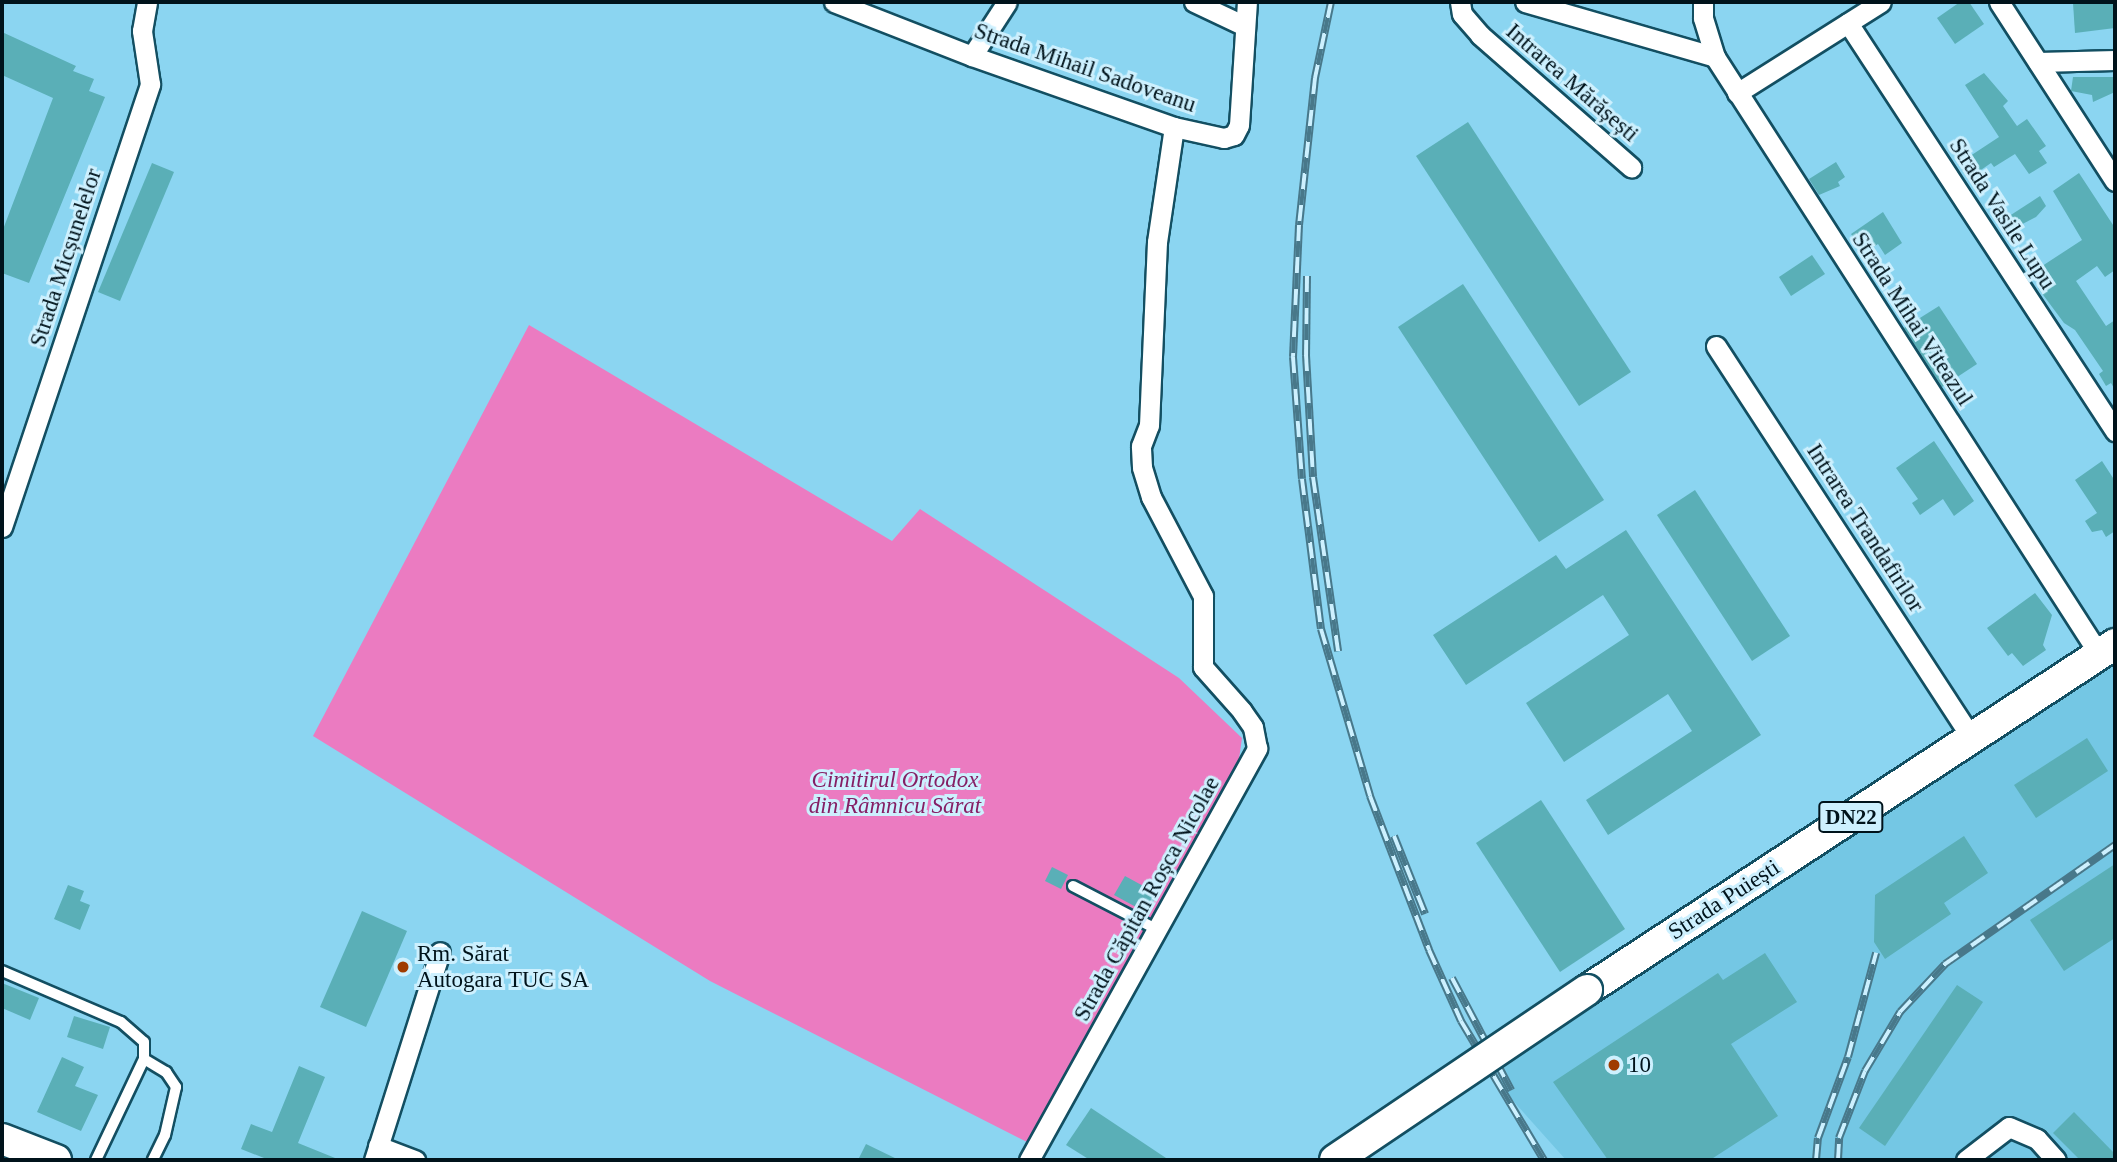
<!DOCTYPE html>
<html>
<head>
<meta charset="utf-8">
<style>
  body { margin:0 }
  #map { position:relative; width:2117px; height:1162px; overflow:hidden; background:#8bd5f1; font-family:Georgia,serif }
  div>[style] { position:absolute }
  .built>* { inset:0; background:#74c7e4 }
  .green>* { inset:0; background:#eb7bc1 }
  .building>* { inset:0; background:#5aafb7 }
  .roads { filter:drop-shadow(2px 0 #134f62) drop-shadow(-2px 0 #134f62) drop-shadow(0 2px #134f62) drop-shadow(0 -2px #134f62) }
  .service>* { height:10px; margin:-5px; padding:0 5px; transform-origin:5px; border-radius:5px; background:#fff }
  .minor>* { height:19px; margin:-9.5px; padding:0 9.5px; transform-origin:9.5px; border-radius:9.5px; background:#fff }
  .primary>* { height:30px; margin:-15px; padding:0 15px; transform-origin:15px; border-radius:15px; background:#fff }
  .rail>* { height:8px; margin-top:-4px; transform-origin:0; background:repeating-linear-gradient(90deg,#cdf0fe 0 16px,#48788a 0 32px); box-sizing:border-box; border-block:2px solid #48788a }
  .bridges { filter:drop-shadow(2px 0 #134f62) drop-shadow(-2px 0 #134f62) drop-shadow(0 2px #134f62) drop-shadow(0 -2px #134f62) }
  .primary-bridge>* { height:30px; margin:-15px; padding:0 15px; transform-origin:15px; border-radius:15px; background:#fff }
  .dots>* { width:19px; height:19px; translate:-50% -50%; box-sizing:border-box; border:4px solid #cdf0fe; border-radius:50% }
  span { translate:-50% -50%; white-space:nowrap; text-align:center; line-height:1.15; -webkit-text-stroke:6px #cdf0fe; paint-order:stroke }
  .shield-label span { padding:2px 5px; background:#cdf0fe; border:2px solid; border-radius:5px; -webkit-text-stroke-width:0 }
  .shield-label { font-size:21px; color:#00131b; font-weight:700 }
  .street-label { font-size:23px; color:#00131b }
  .park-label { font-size:23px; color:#851f65; font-style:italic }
  .poi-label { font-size:23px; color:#00131b }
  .left { translate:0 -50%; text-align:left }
  .frame { position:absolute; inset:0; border:4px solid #00131b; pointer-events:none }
</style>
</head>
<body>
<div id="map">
  <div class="built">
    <i style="clip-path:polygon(2115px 635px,2115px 1160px,1566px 1160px,1473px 1056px)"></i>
  </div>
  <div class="green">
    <i style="clip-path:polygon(529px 325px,892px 541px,920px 509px,1179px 678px,1242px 738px,1239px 759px,1029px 1143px,710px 981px,313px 736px)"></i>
  </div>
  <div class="building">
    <i style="clip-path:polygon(1960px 2px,1969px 2px,1984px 24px,1955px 44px,1937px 18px)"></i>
    <i style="clip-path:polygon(2115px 2px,2115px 28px,2075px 33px,2073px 3px)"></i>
    <i style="clip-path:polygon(2px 32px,76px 66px,73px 71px,94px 79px,89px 91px,105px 97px,29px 283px,2px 273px,2px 232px,53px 98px,2px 75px)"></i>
    <i style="clip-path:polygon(1984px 73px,2008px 101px,2003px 106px,2017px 126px,2027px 119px,2046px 146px,2039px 151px,2047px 163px,2029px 174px,2015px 154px,1994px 167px,1991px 163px,1968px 179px,1958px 164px,1999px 137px,1965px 85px)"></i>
    <i style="clip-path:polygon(2073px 77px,2115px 77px,2115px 92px,2093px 102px,2092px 95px,2071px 91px)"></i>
    <i style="clip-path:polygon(1468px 122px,1631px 372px,1579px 406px,1416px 156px)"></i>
    <i style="clip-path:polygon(1836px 162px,1845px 177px,1838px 182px,1840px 186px,1819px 195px,1809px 179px)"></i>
    <i style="clip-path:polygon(152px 163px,174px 172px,120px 301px,98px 292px)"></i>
    <i style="clip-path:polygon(2079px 173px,2115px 228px,2115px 270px,2105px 277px,2097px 266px,2076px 281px,2106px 326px,2115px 320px,2115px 390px,2111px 383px,2106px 386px,2099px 374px,2103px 371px,2075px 330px,2064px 323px,2038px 288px,2045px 283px,2036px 270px,2082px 240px,2053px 191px)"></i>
    <i style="clip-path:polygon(2040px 196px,2046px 206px,2036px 217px,2007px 232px,2000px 222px)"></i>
    <i style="clip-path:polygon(1883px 212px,1902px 243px,1885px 255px,1878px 244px,1864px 253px,1851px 234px)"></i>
    <i style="clip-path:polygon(1812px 255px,1825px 274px,1791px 296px,1779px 277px)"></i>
    <i style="clip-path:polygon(1463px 284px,1604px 500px,1539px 542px,1398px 327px)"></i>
    <i style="clip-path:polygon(1939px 306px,1977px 364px,1942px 387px,1904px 328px)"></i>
    <i style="clip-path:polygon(1934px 441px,1974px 501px,1954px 516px,1943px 499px,1920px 515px,1912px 503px,1918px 499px,1896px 468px)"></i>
    <i style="clip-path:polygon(2102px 461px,2115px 481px,2115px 531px,2106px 537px,2102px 530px,2092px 532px,2085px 521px,2097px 513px,2075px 480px)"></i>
    <i style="clip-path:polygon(1695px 490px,1790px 636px,1752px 661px,1657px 515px)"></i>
    <i style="clip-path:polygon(1626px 530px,1761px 735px,1608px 835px,1586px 800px,1692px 731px,1668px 694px,1564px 762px,1526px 703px,1629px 635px,1603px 595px,1466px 685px,1433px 635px,1556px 555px,1566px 569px)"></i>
    <i style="clip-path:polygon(2035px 593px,2052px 615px,2043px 645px,2046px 650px,2023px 666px,2012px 653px,2008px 656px,1987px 628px)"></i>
    <i style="clip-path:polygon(2087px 738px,2108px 771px,2036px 818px,2014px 785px)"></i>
    <i style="clip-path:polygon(1541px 800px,1625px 929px,1560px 972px,1476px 843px)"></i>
    <i style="clip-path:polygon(1964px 836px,1988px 873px,1944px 903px,1951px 914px,1885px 959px,1874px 942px,1875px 895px)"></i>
    <i style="clip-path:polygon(2115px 864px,2115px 938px,2064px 971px,2030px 920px)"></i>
    <i style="clip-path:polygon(1052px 867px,1068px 875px,1061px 889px,1045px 881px)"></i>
    <i style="clip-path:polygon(1125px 876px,1158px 894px,1147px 913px,1114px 895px)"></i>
    <i style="clip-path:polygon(68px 885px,84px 891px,80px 901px,90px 905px,80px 930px,54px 919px)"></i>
    <i style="clip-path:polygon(362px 911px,407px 931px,366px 1027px,320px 1007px)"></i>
    <i style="clip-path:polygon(1765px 953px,1797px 1002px,1731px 1044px,1778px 1116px,1710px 1160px,1608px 1160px,1553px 1082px,1718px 973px,1723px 980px)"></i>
    <i style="clip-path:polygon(2px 983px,39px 998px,30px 1020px,2px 1008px)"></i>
    <i style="clip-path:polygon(1957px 985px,1983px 1002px,1885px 1146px,1859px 1128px)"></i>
    <i style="clip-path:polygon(74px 1016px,110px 1027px,103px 1049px,67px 1037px)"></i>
    <i style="clip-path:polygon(62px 1057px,84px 1067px,75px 1086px,98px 1095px,81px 1131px,37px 1112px)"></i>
    <i style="clip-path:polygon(299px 1066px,325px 1077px,298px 1143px,340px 1160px,269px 1160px,241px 1149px,251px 1124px,272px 1132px)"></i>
    <i style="clip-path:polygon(1091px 1108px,1169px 1160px,1090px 1160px,1066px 1145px)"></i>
    <i style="clip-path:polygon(2074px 1112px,2115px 1154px,2115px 1160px,2080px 1160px,2053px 1133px)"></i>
    <i style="clip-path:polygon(866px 1144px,899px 1160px,858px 1160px)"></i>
  </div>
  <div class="roads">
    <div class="service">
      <i style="left:1073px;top:886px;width:96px;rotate:27.4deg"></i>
      <i style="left:2px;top:971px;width:129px;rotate:23.2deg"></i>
      <i style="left:121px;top:1022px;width:30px;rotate:41deg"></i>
      <i style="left:144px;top:1042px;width:17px;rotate:90deg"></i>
      <i style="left:144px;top:1059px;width:112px;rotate:115.4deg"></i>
      <i style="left:144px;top:1059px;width:26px;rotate:31deg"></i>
      <i style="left:166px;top:1072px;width:18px;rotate:56deg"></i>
      <i style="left:176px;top:1087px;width:49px;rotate:102.9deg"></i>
      <i style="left:165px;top:1135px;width:28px;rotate:116deg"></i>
    </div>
    <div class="minor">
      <i style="left:834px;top:2px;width:148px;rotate:21.4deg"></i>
      <i style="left:972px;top:56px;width:214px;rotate:19.4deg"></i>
      <i style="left:1174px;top:127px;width:51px;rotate:12.4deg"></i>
      <i style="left:1224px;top:138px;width:10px;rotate:-17deg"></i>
      <i style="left:1234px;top:135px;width:11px;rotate:-63deg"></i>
      <i style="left:1239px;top:125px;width:123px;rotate:-86.3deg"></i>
      <i style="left:1194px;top:2px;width:56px;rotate:25.2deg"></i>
      <i style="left:1460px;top:2px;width:12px;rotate:81deg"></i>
      <i style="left:1462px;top:14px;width:28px;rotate:49deg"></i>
      <i style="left:1480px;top:35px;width:201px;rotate:41.2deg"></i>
      <i style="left:1525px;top:2px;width:198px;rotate:16.1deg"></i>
      <i style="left:1703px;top:2px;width:16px;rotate:90deg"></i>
      <i style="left:1703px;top:18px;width:41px;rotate:72.9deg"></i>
      <i style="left:1715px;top:57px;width:710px;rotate:57.25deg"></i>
      <i style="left:1999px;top:2px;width:213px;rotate:57.1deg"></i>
      <i style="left:1848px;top:23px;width:488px;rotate:56.8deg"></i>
      <i style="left:972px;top:56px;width:64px;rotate:-57.1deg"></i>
      <i style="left:2038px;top:62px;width:77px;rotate:-1.5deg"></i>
      <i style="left:1737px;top:93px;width:170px;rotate:-32.3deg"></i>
      <i style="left:1716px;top:346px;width:468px;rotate:56.9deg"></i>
      <i style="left:2px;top:527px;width:467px;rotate:-71.5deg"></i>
      <i style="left:150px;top:84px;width:54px;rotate:-98.6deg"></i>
      <i style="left:142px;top:31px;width:29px;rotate:-80deg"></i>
      <i style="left:378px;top:1146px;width:40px;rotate:21deg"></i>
      <i style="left:374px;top:1160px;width:218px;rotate:-72.4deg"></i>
      <i style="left:1029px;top:1160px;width:471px;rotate:-61deg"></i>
      <i style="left:1257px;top:748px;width:21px;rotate:-101deg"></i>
      <i style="left:1253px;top:727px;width:19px;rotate:-125deg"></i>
      <i style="left:1242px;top:711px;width:59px;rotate:-131.6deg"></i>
      <i style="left:1203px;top:667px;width:71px;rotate:-90deg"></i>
      <i style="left:1203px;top:596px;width:112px;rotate:-117.7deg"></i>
      <i style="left:1151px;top:497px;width:31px;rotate:-107deg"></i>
      <i style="left:1142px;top:467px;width:21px;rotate:-93deg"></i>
      <i style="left:1141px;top:446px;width:22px;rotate:-69deg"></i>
      <i style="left:1149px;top:425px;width:183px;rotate:-87.5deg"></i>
      <i style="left:1157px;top:242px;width:116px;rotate:-81.6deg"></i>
      <i style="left:1966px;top:1160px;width:54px;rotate:-37.5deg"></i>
      <i style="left:2009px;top:1127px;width:30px;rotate:23deg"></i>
      <i style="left:2037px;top:1139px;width:28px;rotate:48deg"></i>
    </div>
    <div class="primary">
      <i style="left:1587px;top:990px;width:631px;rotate:-33.24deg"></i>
      <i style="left:2px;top:1139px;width:58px;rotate:21.3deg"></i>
    </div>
  </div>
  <div class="rail">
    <i style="left:1331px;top:2px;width:78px;rotate:101.9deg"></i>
    <i style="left:1315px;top:78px;width:148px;rotate:96.2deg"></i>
    <i style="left:1299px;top:225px;width:132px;rotate:92.6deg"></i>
    <i style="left:1293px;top:357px;width:122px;rotate:85.8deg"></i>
    <i style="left:1302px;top:479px;width:151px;rotate:82.8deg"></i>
    <i style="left:1321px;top:629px;width:174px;rotate:73.6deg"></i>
    <i style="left:1370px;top:796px;width:165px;rotate:69deg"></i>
    <i style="left:1429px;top:950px;width:78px;rotate:65.7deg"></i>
    <i style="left:1461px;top:1021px;width:162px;rotate:59.2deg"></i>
    <i style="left:1307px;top:276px;width:79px;rotate:90.7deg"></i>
    <i style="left:1306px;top:355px;width:122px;rotate:86.7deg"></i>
    <i style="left:1313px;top:477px;width:176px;rotate:81.8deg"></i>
    <i style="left:1394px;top:836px;width:84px;rotate:68.3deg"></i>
    <i style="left:1452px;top:978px;width:127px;rotate:62.2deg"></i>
    <i style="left:1816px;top:1160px;width:22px;rotate:-85deg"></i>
    <i style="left:1818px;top:1138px;width:86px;rotate:-69.7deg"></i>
    <i style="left:1848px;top:1057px;width:108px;rotate:-74.9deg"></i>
    <i style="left:1838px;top:1160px;width:22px;rotate:-87deg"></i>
    <i style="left:1839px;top:1138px;width:72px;rotate:-68.8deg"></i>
    <i style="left:1865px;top:1071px;width:69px;rotate:-59.3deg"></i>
    <i style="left:1900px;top:1012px;width:66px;rotate:-46.8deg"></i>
    <i style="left:1945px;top:964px;width:208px;rotate:-35deg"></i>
  </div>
  <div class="bridges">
    <div class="primary-bridge">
      <i style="left:1335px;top:1160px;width:304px;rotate:-34deg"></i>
    </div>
  </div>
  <div class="dots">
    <i style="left:403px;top:967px;background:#9f3c00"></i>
    <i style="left:1614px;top:1065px;background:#9f3c00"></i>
  </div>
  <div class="shield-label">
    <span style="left:1851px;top:817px">DN22</span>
  </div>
  <div class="street-label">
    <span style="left:1085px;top:68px;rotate:19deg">Strada Mihail Sadoveanu</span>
    <span style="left:1572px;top:83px;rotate:41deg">Intrarea Mărășești</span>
    <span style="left:2002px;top:214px;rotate:57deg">Strada Vasile Lupu</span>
    <span style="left:66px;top:258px;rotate:-72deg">Strada Micșunelelor</span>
    <span style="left:1912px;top:319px;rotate:57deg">Strada Mihai Viteazul</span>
    <span style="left:1865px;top:528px;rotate:57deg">Intrarea Trandafirilor</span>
    <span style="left:1147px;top:899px;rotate:-61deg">Strada Căpitan Roșca Nicolae</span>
    <span style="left:1724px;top:900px;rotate:-33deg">Strada Puiești</span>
  </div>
  <div class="park-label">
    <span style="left:895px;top:793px">Cimitirul Ortodox<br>din Râmnicu Sărat</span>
  </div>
  <div class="poi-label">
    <span class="left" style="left:417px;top:967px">Rm. Sărat<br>Autogara TUC SA</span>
    <span class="left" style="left:1628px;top:1065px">10</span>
  </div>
  <div class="frame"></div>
</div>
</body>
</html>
